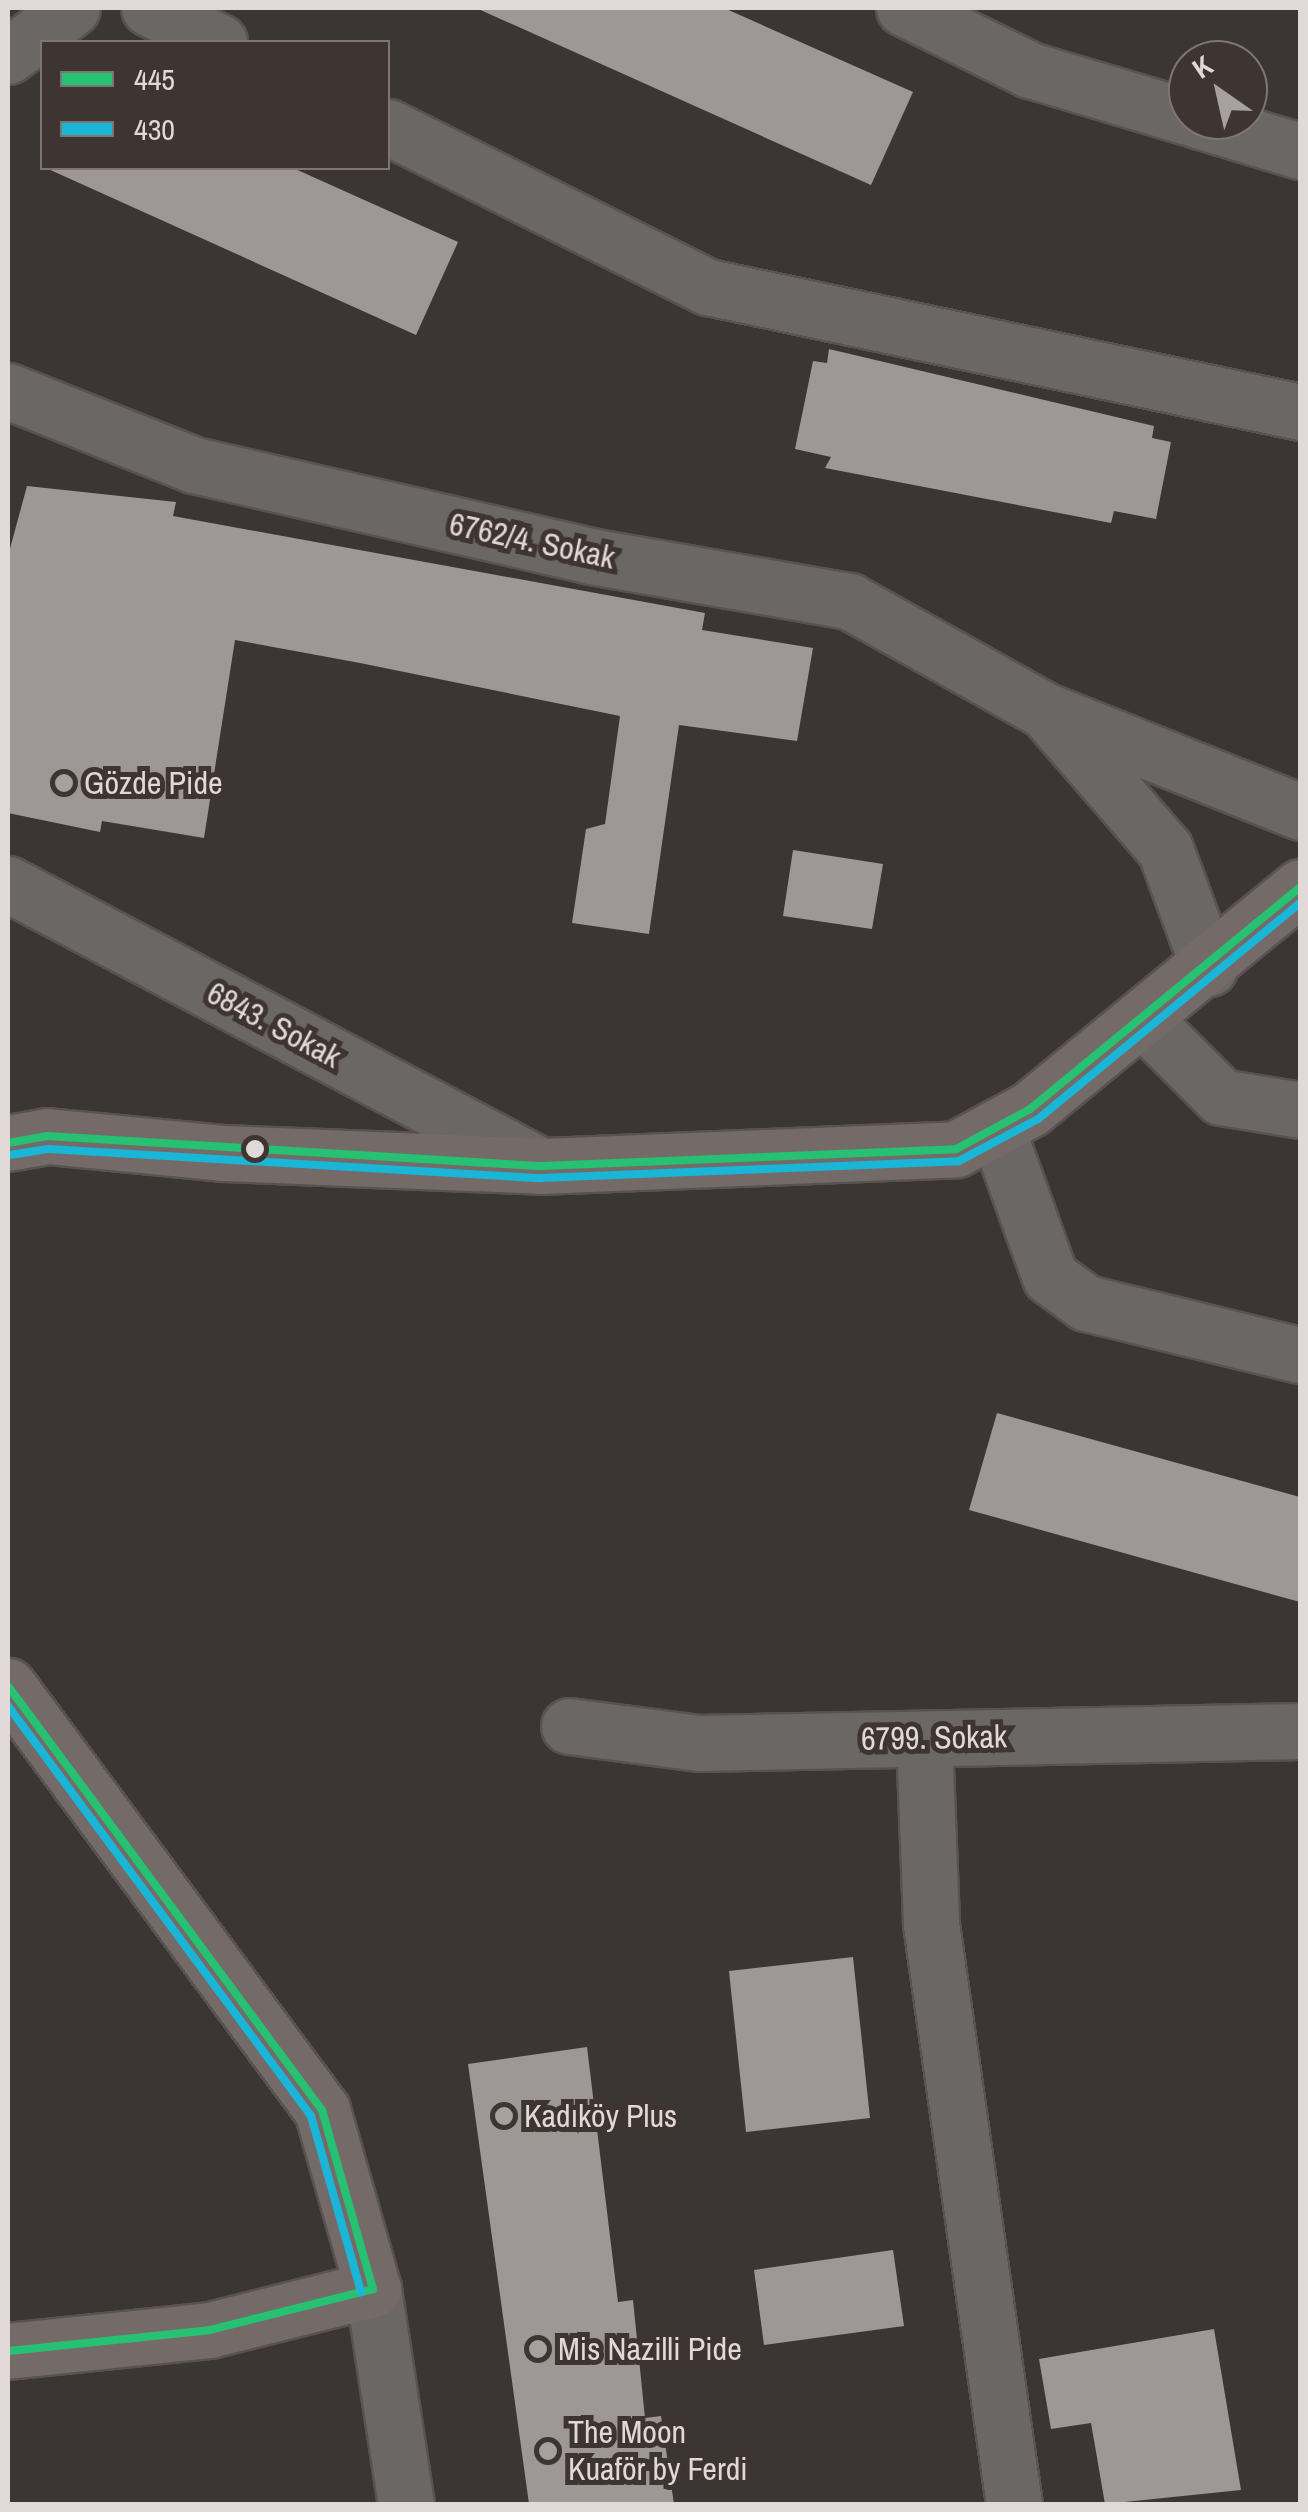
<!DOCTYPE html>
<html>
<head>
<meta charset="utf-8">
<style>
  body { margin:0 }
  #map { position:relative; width:1308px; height:2512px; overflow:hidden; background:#3b3534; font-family:"Archivo Narrow",sans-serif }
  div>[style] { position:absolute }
  .building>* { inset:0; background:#9d9795 }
  .roads { filter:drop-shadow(2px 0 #585251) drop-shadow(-2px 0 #585251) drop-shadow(0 2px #585251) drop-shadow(0 -2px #585251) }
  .minor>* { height:55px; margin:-27.5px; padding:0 27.5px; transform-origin:27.5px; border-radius:27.5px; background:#6b6765 }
  .major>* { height:55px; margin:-27.5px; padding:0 27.5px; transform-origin:27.5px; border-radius:27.5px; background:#746a67 }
  .bus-1>* { height:8px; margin:-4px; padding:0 4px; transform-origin:4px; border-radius:4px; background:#26c172 }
  .bus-2>* { height:8px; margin:-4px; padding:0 4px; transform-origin:4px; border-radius:4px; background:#1ab6d8 }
  .dots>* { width:28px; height:28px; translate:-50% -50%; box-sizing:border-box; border:5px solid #3e3431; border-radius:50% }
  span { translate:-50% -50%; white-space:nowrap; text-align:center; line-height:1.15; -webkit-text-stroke:10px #3e3431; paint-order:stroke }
  .street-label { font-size:32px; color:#e0d9d7 }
  .poi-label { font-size:32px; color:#e0d9d7 }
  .left { translate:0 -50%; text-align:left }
  .frame { position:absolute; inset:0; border:10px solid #e0d9d7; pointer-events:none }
  .legend { position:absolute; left:40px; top:40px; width:350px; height:130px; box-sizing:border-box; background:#3e3431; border:2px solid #7f7673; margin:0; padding:12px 18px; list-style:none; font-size:30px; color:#e0d9d7 }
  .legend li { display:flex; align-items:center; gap:20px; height:50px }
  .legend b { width:50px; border:2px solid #7f7673 }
  .north { position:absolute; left:1168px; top:40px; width:100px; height:100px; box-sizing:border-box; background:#3e3431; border:2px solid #7f7673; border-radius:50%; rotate:326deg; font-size:28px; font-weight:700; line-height:40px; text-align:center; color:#e0d9d7 }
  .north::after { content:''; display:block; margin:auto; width:35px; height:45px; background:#a6a09e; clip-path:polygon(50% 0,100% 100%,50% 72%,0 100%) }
</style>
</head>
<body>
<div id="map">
  <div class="building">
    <i style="clip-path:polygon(476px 8px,724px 8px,913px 92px,871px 185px)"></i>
    <i style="clip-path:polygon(46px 168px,293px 168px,458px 242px,416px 335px)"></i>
    <i style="clip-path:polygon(829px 349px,1154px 426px,1152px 438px,1171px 442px,1156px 519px,1114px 511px,1111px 523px,825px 468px,831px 457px,795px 449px,813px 361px,827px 363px)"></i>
    <i style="clip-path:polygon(27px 486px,176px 502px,173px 516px,705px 613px,702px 630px,813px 648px,797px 741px,679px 725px,649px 934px,572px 923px,586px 829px,605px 824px,620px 716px,360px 663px,235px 640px,204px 838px,102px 821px,100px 832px,8px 813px,8px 556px)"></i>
    <i style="clip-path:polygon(793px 850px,883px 864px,872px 929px,783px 916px)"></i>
    <i style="clip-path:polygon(997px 1413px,1300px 1497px,1300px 1602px,969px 1510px)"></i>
    <i style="clip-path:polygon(853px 1957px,870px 2118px,746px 2132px,729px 1971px)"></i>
    <i style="clip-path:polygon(587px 2047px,618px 2302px,633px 2300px,645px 2418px,661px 2416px,674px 2504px,529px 2504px,468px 2064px)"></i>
    <i style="clip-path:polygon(893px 2250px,904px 2326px,764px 2345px,754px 2270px)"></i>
    <i style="clip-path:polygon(1214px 2329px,1241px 2490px,1105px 2504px,1091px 2423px,1051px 2429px,1039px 2359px)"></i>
  </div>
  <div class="roads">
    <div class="minor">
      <i style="left:149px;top:8px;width:78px;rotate:25.9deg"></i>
      <i style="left:904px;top:8px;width:140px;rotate:26.2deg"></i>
      <i style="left:1030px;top:70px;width:165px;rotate:16.6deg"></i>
      <i style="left:8px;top:56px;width:80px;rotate:-36.9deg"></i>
      <i style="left:1197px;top:120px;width:108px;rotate:16.8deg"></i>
      <i style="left:388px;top:127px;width:358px;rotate:26.6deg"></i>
      <i style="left:708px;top:287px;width:605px;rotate:11.92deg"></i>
      <i style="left:8px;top:391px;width:200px;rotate:21.7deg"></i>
      <i style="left:194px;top:465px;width:406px;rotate:12.9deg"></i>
      <i style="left:590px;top:556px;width:263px;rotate:9.9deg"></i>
      <i style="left:849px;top:601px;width:223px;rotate:29.2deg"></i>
      <i style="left:1044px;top:710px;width:276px;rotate:21.7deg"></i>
      <i style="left:1050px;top:716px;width:176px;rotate:49.2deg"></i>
      <i style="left:1165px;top:849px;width:127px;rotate:69.7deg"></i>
      <i style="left:8px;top:884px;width:603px;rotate:27.88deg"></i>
      <i style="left:1143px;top:1019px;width:110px;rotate:45deg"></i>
      <i style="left:1221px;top:1097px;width:80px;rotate:9.3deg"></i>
      <i style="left:996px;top:1127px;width:159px;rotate:70.2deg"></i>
      <i style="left:1050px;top:1277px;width:44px;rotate:35.8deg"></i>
      <i style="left:1086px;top:1303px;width:220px;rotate:13.7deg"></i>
      <i style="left:569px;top:1726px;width:131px;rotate:7.5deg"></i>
      <i style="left:699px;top:1743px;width:601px;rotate:-1.14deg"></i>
      <i style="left:924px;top:1739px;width:185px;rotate:87.8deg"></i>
      <i style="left:931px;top:1924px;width:586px;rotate:81.86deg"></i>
      <i style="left:373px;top:2289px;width:218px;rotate:81.3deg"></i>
    </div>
    <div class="major">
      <i style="left:8px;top:1143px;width:40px;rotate:-10deg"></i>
      <i style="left:47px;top:1136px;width:176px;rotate:5.5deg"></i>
      <i style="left:222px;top:1153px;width:319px;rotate:2.3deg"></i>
      <i style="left:541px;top:1166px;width:415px;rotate:-2.3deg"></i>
      <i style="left:956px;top:1149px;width:84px;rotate:-28.4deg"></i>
      <i style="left:1030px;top:1109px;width:350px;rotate:-39.4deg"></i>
      <i style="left:8px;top:1686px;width:528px;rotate:53.48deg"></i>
      <i style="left:322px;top:2110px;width:186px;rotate:74.1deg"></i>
      <i style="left:373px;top:2289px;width:168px;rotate:165.9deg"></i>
      <i style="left:210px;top:2330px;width:203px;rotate:174.1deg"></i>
    </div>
  </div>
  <div class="bus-1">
    <i style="left:8px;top:1143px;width:40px;rotate:-10deg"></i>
    <i style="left:47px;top:1136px;width:495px;rotate:3.5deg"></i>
    <i style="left:541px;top:1166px;width:415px;rotate:-2.3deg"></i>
    <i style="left:956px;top:1149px;width:84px;rotate:-28.4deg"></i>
    <i style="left:1030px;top:1109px;width:350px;rotate:-39.4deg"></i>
    <i style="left:8px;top:1686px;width:528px;rotate:53.48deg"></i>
    <i style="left:322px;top:2110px;width:186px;rotate:74.1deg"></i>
    <i style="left:8px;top:2351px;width:203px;rotate:-5.9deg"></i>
    <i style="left:210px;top:2330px;width:168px;rotate:-14.1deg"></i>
  </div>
  <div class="bus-2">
    <i style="left:10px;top:1155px;width:38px;rotate:-9deg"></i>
    <i style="left:48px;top:1149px;width:493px;rotate:3.4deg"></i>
    <i style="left:540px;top:1178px;width:419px;rotate:-2.3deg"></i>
    <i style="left:959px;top:1161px;width:89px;rotate:-28deg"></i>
    <i style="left:1038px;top:1119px;width:340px;rotate:-39.5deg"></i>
    <i style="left:8px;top:1706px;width:510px;rotate:53.53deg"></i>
    <i style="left:311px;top:2116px;width:183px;rotate:74.1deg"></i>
  </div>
  <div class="dots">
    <i style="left:64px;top:783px;background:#a6a09e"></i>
    <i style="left:255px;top:1149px;background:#e0d9d7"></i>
    <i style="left:504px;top:2116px;background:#a6a09e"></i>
    <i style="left:538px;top:2349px;background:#a6a09e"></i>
    <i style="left:548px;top:2451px;background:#a6a09e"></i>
  </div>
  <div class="street-label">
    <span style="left:532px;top:541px;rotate:12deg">6762/4. Sokak</span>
    <span style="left:274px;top:1025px;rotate:28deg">6843. Sokak</span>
    <span style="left:934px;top:1738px;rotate:-1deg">6799. Sokak</span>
  </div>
  <div class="poi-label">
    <span class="left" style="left:84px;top:783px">Gözde Pide</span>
    <span class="left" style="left:524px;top:2116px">Kadıköy Plus</span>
    <span class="left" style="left:558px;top:2349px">Mis Nazilli Pide</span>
    <span class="left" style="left:568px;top:2451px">The Moon<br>Kuaför by Ferdi</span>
  </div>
  <div class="frame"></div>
  <ul class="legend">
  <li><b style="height:12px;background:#26c172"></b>445</li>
  <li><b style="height:12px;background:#1ab6d8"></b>430</li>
  </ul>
  <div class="north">K</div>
</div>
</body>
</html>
